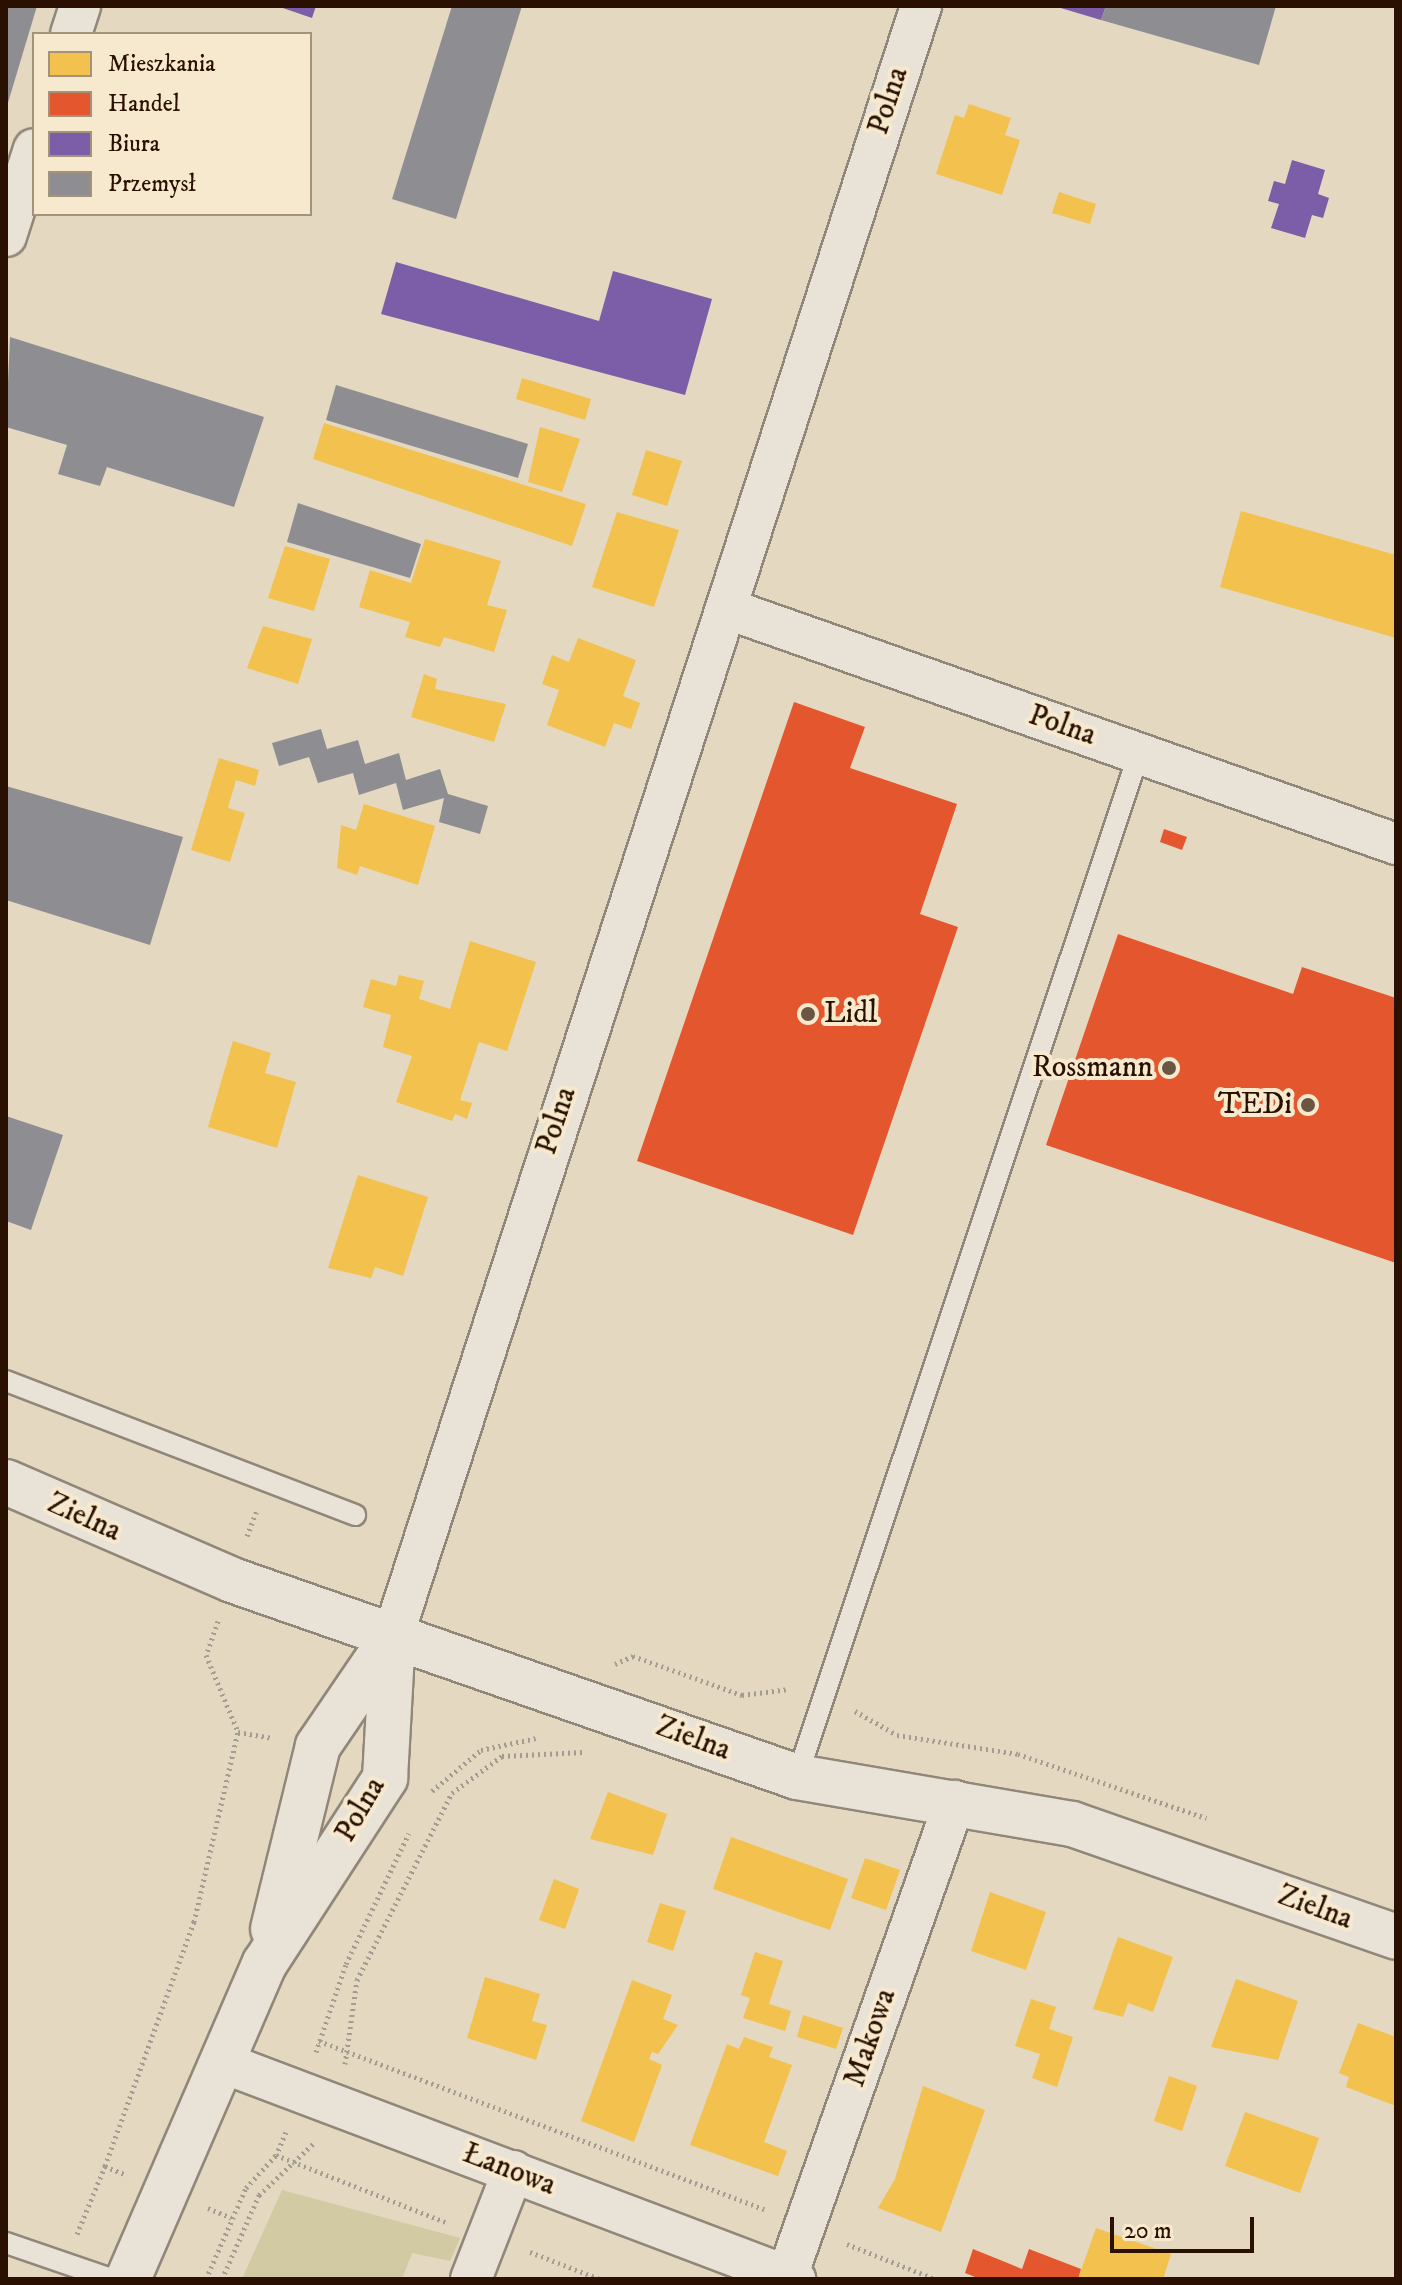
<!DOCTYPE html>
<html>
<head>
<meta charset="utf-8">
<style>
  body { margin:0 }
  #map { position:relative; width:1402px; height:2285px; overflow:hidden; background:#e4d8c1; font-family:"IM FELL DW Pica",serif }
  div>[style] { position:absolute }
  .green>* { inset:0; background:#d1caa2 }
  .homes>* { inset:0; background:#f2c14e }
  .shops>* { inset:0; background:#e4572e }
  .offices>* { inset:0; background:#7b5ea7 }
  .industry>* { inset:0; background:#8d8d92 }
  .path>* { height:5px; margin-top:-2.5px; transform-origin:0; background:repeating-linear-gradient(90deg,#a39c91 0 2px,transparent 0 6px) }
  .roads { filter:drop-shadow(2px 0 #918778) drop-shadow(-2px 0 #918778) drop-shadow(0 2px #918778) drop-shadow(0 -2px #918778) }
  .lane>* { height:20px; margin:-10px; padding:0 10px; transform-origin:10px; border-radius:10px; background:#e9e3d7 }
  .street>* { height:40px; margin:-20px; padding:0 20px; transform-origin:20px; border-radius:20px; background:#e9e3d7 }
  .secondary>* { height:44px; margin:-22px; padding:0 22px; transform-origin:22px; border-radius:22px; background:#e9e3d7 }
  .dots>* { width:22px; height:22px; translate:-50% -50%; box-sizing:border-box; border:4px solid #f7e9ce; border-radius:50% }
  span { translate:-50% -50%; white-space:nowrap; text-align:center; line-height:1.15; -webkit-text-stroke:8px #f7e9ce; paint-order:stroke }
  .street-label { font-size:30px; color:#2a1000 }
  .poi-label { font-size:30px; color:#2a1000 }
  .left { translate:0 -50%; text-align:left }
  .right { translate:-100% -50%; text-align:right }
  .frame { position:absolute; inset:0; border:8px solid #2a1000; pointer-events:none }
  .legend { position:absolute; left:32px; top:32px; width:280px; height:184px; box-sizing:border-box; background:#f7e9ce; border:2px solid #a5927c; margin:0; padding:10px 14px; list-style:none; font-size:24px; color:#2a1000 }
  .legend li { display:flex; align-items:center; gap:16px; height:40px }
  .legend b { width:40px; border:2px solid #a5927c }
  .scale { position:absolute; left:1110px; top:2217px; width:144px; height:36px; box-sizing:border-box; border:4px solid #2a1000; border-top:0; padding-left:10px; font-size:24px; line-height:28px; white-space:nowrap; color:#2a1000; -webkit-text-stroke:6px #f7e9ce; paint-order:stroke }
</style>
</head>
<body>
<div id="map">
  <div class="green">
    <i style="clip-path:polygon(282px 2190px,460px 2238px,450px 2261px,412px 2253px,402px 2279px,242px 2279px)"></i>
  </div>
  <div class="homes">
    <i style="clip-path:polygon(969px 104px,1011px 118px,1005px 135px,1020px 140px,1002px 195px,936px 174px,955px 115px,964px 118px)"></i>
    <i style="clip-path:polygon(1059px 192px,1096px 204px,1090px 224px,1052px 213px)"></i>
    <i style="clip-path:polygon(522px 378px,591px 399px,585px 420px,516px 399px)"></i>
    <i style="clip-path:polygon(324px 423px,586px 504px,572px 546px,313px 459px)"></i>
    <i style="clip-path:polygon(540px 427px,580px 439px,562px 492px,528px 482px)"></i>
    <i style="clip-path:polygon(646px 450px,682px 461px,667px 506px,632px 495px)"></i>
    <i style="clip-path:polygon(1241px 511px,1396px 555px,1396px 638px,1220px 587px)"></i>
    <i style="clip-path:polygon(617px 512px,679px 530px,654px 607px,592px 587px)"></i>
    <i style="clip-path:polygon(425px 539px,501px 561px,487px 605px,507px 610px,494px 652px,444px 637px,440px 647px,405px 637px,410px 622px,359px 607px,370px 570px,411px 583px)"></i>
    <i style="clip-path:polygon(285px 546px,330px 559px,314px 611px,268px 598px)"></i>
    <i style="clip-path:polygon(263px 626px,312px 639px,298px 684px,247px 668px)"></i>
    <i style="clip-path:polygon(578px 638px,636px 660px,623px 696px,640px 703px,631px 729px,614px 723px,605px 747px,547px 725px,559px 690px,542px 684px,552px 655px,569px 662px)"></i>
    <i style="clip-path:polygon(424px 674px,437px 679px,435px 689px,506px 704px,494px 742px,411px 717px)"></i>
    <i style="clip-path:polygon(219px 758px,259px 770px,255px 786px,236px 780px,228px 808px,245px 813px,230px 862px,191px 850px)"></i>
    <i style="clip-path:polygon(364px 804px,435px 826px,418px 885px,360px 866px,357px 875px,337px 868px,341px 825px,356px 830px)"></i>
    <i style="clip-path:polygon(470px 941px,536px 962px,507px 1051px,479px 1042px,460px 1100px,472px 1103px,467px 1119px,455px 1114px,452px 1121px,396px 1102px,412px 1056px,383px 1047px,391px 1015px,363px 1007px,371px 979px,396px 986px,399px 975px,424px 981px,419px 999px,450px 1009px)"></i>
    <i style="clip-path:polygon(233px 1041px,271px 1053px,265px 1073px,296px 1082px,277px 1148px,208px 1127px)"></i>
    <i style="clip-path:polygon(358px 1175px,428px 1197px,403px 1276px,375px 1267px,371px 1278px,328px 1268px)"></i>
    <i style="clip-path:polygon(608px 1792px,667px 1814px,653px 1855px,590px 1839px)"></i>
    <i style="clip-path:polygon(731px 1837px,848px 1879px,830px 1930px,713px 1889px)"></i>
    <i style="clip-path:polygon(865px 1858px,900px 1870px,886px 1910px,851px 1898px)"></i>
    <i style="clip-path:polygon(554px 1879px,579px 1889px,565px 1929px,539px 1920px)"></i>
    <i style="clip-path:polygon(990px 1892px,1046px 1912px,1026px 1970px,971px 1951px)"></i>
    <i style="clip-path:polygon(660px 1903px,686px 1911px,673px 1951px,647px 1942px)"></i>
    <i style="clip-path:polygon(1118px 1937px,1173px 1957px,1153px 2012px,1128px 2003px,1123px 2017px,1093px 2009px)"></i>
    <i style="clip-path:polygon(755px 1952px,783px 1961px,769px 2004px,791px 2011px,785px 2031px,743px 2018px,750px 1998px,741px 1995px)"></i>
    <i style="clip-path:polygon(485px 1977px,540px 1994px,532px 2021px,547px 2025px,536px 2060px,467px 2038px)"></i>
    <i style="clip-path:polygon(1236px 1979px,1298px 2001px,1278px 2060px,1211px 2047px)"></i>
    <i style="clip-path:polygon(632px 1980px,672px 1995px,663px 2019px,678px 2025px,658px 2054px,652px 2052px,649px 2059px,662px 2065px,634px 2142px,581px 2121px)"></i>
    <i style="clip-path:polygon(1031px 1999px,1056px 2007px,1049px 2029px,1073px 2037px,1057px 2087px,1032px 2078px,1040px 2054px,1015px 2046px)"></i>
    <i style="clip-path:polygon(803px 2015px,843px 2028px,836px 2049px,797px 2037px)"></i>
    <i style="clip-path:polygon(1358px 2023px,1396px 2037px,1396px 2106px,1346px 2087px,1349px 2077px,1339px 2073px)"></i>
    <i style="clip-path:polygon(744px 2037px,773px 2047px,769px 2057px,792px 2065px,764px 2142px,787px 2151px,778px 2176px,690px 2145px,727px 2044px,739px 2049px)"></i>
    <i style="clip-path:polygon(1169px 2076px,1197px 2086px,1182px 2131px,1154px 2121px)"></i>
    <i style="clip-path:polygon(923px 2086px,985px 2110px,941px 2232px,878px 2208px,895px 2179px)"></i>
    <i style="clip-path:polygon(1245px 2112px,1319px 2138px,1300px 2193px,1225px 2166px)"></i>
    <i style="clip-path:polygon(1096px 2228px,1171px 2254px,1163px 2279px,1078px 2279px)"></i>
  </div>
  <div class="shops">
    <i style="clip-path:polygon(794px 702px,865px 727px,850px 768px,957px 804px,920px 914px,958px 927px,853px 1235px,637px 1161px)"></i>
    <i style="clip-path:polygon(1164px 829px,1187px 837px,1182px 850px,1160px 842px)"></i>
    <i style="clip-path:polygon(1118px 934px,1293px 994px,1302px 967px,1396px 998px,1396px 1263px,1046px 1145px)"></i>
    <i style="clip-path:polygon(973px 2249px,1022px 2269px,1029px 2249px,1081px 2269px,1078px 2279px,980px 2279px,965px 2273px)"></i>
  </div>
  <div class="offices">
    <i style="clip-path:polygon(277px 6px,316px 6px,312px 18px)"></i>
    <i style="clip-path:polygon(1054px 6px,1106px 6px,1101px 20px)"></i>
    <i style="clip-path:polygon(1292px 160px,1325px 170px,1318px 194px,1329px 198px,1323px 218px,1312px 215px,1305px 238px,1271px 228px,1279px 204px,1268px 201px,1274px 181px,1285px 184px)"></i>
    <i style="clip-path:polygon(396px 262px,599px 321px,613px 271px,712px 299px,685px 395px,381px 314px)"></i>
  </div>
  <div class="industry">
    <i style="clip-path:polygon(6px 6px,37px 6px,7px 106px,6px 105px)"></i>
    <i style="clip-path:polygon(452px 6px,522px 6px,456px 219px,392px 199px)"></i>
    <i style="clip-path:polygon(1106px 6px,1276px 6px,1259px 65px,1101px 20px)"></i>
    <i style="clip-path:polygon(10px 337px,264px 417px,234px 507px,107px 467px,100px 486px,58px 474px,67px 445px,6px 427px)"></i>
    <i style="clip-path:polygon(336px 385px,528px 444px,518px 478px,326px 420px)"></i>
    <i style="clip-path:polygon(298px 503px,421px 544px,410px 578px,287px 542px)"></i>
    <i style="clip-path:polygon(321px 729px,327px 749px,358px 740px,365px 764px,399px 753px,406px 780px,440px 769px,448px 794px,488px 806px,480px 834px,439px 822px,444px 798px,403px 810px,396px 783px,359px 795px,353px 773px,318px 783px,309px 757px,279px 766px,272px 743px)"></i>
    <i style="clip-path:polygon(6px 786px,183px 837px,150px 945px,6px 900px)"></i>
    <i style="clip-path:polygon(6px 1116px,63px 1135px,31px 1230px,6px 1221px)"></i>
  </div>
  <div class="path">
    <i style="left:247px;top:1536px;width:26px;rotate:-69deg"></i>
    <i style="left:218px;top:1621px;width:36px;rotate:109deg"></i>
    <i style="left:206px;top:1655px;width:83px;rotate:67.4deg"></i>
    <i style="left:238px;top:1732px;width:35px;rotate:10deg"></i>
    <i style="left:615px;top:1664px;width:20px;rotate:-24deg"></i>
    <i style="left:633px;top:1656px;width:116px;rotate:19.7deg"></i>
    <i style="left:742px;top:1695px;width:47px;rotate:-7.3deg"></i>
    <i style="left:855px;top:1711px;width:48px;rotate:29.7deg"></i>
    <i style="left:897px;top:1735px;width:122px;rotate:8.9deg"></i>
    <i style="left:1018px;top:1754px;width:199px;rotate:18.8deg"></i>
    <i style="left:432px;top:1791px;width:64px;rotate:-39.9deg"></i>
    <i style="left:481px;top:1750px;width:56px;rotate:-12.3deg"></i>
    <i style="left:319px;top:2041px;width:476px;rotate:20.7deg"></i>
    <i style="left:316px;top:2052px;width:93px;rotate:-71.2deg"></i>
    <i style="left:346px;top:1964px;width:145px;rotate:-64.3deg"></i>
    <i style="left:345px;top:2064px;width:85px;rotate:-81.9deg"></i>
    <i style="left:357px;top:1980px;width:210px;rotate:-63.1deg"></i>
    <i style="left:452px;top:1793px;width:62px;rotate:-36.5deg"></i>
    <i style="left:502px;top:1756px;width:81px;rotate:-2.8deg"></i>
    <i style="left:286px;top:2132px;width:25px;rotate:113deg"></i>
    <i style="left:276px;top:2155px;width:182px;rotate:21.6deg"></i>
    <i style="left:105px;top:2166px;width:260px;rotate:-70deg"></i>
    <i style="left:194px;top:1922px;width:195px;rotate:-77deg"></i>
    <i style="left:208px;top:2208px;width:25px;rotate:23deg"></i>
    <i style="left:77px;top:2234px;width:74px;rotate:-67.6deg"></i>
    <i style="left:105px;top:2166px;width:21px;rotate:23deg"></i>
    <i style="left:847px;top:2244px;width:95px;rotate:21.7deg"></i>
    <i style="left:530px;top:2252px;width:75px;rotate:21.1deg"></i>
    <i style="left:206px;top:2279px;width:99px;rotate:-66.3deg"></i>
    <i style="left:246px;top:2188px;width:45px;rotate:-47.7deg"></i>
    <i style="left:222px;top:2279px;width:92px;rotate:-66.2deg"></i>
    <i style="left:259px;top:2195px;width:76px;rotate:-43.4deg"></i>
  </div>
  <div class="roads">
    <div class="lane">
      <i style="left:6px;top:1381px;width:374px;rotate:21deg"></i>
      <i style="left:797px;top:1777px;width:1080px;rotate:-71.53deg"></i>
      <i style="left:6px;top:2243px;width:111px;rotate:18.9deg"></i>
    </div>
    <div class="street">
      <i style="left:71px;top:34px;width:29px;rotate:-72deg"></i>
      <i style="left:6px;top:236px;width:91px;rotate:-72.2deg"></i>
      <i style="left:728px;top:609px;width:708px;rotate:19.38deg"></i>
      <i style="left:393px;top:1636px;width:1713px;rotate:-72.05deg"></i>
      <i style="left:221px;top:2062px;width:614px;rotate:20.71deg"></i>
      <i style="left:787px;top:2276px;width:504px;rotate:-70.52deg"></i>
      <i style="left:471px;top:2279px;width:116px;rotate:-68.7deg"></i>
    </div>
    <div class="secondary">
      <i style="left:6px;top:1482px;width:246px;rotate:23.4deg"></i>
      <i style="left:232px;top:1580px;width:598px;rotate:19.22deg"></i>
      <i style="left:797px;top:1777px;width:279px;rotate:9.7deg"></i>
      <i style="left:1072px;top:1824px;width:343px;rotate:19.2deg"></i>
      <i style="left:273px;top:1929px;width:188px;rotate:-76.2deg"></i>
      <i style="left:318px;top:1746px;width:133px;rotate:-55.7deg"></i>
      <i style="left:128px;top:2279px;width:344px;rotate:-66.6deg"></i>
      <i style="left:265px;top:1963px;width:221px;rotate:-57deg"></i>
      <i style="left:385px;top:1778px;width:142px;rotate:-86.8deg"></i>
    </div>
  </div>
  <div class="dots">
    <i style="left:808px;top:1014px;background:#6b5644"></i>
    <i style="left:1169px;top:1068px;background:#6b5644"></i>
    <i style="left:1308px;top:1105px;background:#6b5644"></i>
  </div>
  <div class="street-label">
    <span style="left:889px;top:101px;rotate:-72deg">Polna</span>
    <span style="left:1062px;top:726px;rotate:19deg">Polna</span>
    <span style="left:557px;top:1121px;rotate:-72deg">Polna</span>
    <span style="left:84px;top:1518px;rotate:24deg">Zielna</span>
    <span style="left:693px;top:1739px;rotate:20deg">Zielna</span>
    <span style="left:361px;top:1810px;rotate:-60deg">Polna</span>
    <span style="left:1315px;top:1908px;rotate:20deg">Zielna</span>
    <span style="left:871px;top:2038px;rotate:-71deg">Makowa</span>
    <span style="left:509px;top:2170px;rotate:21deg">Łanowa</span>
  </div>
  <div class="poi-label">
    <span class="left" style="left:824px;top:1014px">Lidl</span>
    <span class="right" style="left:1153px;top:1068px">Rossmann</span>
    <span class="right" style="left:1292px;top:1105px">TEDi</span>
  </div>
  <div class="frame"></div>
  <ul class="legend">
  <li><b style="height:22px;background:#f2c14e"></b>Mieszkania</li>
  <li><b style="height:22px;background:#e4572e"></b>Handel</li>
  <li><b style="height:22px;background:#7b5ea7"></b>Biura</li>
  <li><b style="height:22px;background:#8d8d92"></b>Przemysł</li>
  </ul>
  <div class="scale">20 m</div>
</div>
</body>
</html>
